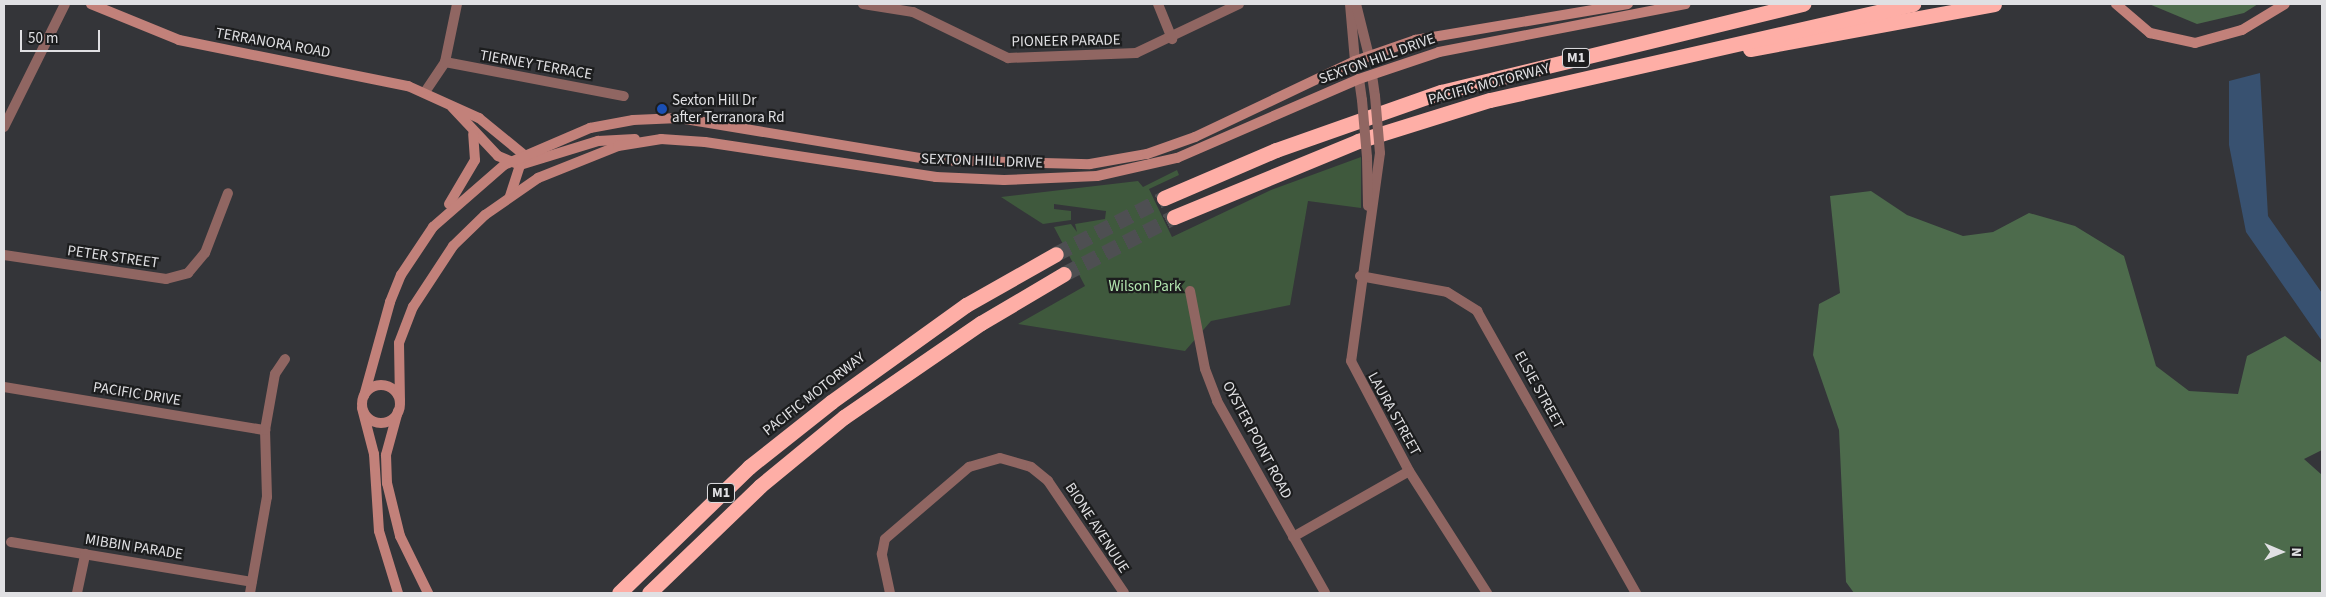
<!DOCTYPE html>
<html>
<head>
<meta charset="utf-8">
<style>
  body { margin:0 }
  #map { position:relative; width:2326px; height:597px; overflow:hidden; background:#343539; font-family:"Source Sans 3",sans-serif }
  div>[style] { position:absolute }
  .green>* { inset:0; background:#3f593d }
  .forest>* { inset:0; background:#4d6b4c }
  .water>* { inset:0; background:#385170 }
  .highway-tunnel>* { height:15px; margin-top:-7.5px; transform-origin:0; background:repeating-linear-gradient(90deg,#4e4f52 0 15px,transparent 0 23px) }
  .street>* { height:10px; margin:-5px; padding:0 5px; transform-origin:5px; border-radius:5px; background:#906662 }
  .secondary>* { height:10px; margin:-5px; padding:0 5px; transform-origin:5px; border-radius:5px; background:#c2817a }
  .secondary>.ring { margin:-5px; padding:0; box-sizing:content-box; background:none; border:10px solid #c2817a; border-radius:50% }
  .highway>* { height:15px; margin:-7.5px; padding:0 7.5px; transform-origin:7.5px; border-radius:7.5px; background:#feaea6 }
  .street-bridge>* { height:10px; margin:-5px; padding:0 5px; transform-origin:5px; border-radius:5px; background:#906662 }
  .dots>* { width:14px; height:14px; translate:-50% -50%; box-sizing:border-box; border:2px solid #1c1d1e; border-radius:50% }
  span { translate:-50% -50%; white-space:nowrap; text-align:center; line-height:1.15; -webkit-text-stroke:4.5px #1c1d1e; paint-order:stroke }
  .shield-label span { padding:1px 4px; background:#1c1d1e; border:1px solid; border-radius:4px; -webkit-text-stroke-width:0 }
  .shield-label { font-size:14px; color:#e0e0e3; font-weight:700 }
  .street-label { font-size:15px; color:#e0e0e3 }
  .poi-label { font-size:15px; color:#e0e0e3 }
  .left { translate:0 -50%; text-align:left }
  .park-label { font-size:15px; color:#b3e6b0 }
  .frame { position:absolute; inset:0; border:5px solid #e0e0e3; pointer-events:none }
  .north { position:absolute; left:2256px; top:527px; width:50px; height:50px; -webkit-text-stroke:4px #1c1d1e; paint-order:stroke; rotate:91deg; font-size:14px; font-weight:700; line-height:20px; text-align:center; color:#e0e0e3 }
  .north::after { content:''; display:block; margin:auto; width:18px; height:22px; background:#e0e0e3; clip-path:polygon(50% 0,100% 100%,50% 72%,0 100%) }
  .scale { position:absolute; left:20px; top:30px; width:80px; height:22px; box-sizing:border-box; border:2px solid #e0e0e3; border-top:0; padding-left:6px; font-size:15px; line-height:18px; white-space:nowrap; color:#e0e0e3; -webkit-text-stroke:4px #1c1d1e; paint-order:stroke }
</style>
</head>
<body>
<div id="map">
  <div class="green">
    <i style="clip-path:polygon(1361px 157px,1361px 208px,1308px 201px,1290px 305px,1211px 321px,1185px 351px,1018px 324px,1085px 286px,1054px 227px,1071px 224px,1077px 232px,1075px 224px,1105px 219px,1106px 211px,1054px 204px,1054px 209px,1071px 211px,1071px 220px,1043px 224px,1001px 197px,1138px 181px,1143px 187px,1177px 170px,1179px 175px,1149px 189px,1172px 237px,1271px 190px)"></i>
  </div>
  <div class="forest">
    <i style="clip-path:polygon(2149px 4px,2258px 4px,2244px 13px,2197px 24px)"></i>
    <i style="clip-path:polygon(1871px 191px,1907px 215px,1963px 236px,1993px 232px,2029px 213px,2075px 226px,2124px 256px,2156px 366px,2189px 391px,2238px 394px,2247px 356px,2285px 336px,2322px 363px,2322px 450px,2304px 459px,2322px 475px,2322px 593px,1854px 593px,1846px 582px,1839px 430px,1813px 355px,1819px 304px,1840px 293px,1830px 196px)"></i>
  </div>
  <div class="water">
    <i style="clip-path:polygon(2260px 73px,2268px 216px,2322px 293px,2322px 341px,2246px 232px,2229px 145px,2229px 81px)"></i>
  </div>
  <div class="highway-tunnel">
    <i style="left:1056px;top:254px;width:122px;rotate:-27.4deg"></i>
    <i style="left:1064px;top:274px;width:124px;rotate:-27.4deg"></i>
  </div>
  <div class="street">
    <i style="left:863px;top:4px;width:51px;rotate:9.1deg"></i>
    <i style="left:913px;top:12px;width:106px;rotate:25.8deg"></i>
    <i style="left:1008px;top:58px;width:128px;rotate:-2.2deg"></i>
    <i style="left:1136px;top:53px;width:114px;rotate:-25.4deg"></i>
    <i style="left:1158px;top:4px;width:38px;rotate:68deg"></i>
    <i style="left:1350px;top:4px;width:57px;rotate:85deg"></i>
    <i style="left:1356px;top:4px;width:54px;rotate:76deg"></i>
    <i style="left:445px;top:62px;width:182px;rotate:10.8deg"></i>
    <i style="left:1372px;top:75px;width:21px;rotate:82deg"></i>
    <i style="left:1359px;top:79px;width:21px;rotate:82deg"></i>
    <i style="left:425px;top:92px;width:36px;rotate:-56deg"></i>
    <i style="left:445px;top:62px;width:59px;rotate:-78.3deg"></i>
    <i style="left:4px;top:127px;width:137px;rotate:-63.6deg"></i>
    <i style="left:1380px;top:153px;width:210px;rotate:97.9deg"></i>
    <i style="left:1351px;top:361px;width:124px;rotate:62.2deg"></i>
    <i style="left:1409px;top:471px;width:145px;rotate:57.4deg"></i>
    <i style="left:1367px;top:157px;width:49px;rotate:88.8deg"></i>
    <i style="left:4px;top:255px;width:164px;rotate:8.4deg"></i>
    <i style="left:166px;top:279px;width:23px;rotate:-15deg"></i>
    <i style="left:188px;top:273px;width:26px;rotate:-50deg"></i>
    <i style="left:205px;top:253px;width:64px;rotate:-69deg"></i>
    <i style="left:1360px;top:276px;width:88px;rotate:10.4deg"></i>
    <i style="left:1447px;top:292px;width:36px;rotate:32deg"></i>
    <i style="left:1477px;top:311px;width:324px;rotate:60.6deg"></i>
    <i style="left:1190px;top:291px;width:79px;rotate:79.1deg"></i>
    <i style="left:1205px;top:369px;width:34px;rotate:69deg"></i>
    <i style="left:1217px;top:401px;width:220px;rotate:60.6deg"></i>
    <i style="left:4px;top:387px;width:265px;rotate:9.4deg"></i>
    <i style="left:1293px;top:537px;width:133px;rotate:-29.6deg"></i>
    <i style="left:11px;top:542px;width:244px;rotate:9.4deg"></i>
    <i style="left:77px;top:593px;width:40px;rotate:-78deg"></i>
    <i style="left:250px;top:593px;width:97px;rotate:-80deg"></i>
    <i style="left:267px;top:497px;width:67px;rotate:-91.7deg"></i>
    <i style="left:265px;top:430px;width:57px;rotate:-79.9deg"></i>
    <i style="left:275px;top:374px;width:18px;rotate:-56deg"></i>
    <i style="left:890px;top:593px;width:40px;rotate:-102deg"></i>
    <i style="left:882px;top:554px;width:15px;rotate:-79deg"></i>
    <i style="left:885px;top:539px;width:111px;rotate:-40.6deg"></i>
    <i style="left:969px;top:467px;width:32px;rotate:-16deg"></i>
    <i style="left:1000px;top:458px;width:32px;rotate:16deg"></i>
    <i style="left:1031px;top:467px;width:22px;rotate:39deg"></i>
    <i style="left:1048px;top:481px;width:135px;rotate:55.8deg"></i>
  </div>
  <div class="secondary">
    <i style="left:91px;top:4px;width:95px;rotate:22.2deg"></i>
    <i style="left:179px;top:40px;width:234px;rotate:11.4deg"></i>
    <i style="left:408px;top:86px;width:78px;rotate:24.3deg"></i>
    <i style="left:479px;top:118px;width:57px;rotate:39.3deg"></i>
    <i style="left:2116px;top:4px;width:45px;rotate:40.5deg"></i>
    <i style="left:2150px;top:33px;width:46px;rotate:12.5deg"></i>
    <i style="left:2195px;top:43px;width:49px;rotate:-15.5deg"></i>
    <i style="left:2242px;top:30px;width:50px;rotate:-31.2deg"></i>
    <i style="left:452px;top:107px;width:67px;rotate:46.8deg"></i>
    <i style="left:498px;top:156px;width:24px;rotate:22deg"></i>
    <i style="left:520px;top:165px;width:82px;rotate:-17.1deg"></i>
    <i style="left:598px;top:141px;width:37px;rotate:-3deg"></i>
    <i style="left:510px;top:196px;width:38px;rotate:-72deg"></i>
    <i style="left:449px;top:204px;width:51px;rotate:-59.4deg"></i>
    <i style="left:475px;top:160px;width:26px;rotate:-94deg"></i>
    <i class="ring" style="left:362px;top:385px;width:28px;height:28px"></i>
    <i style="left:364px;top:396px;width:98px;rotate:-74.5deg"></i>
    <i style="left:390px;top:302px;width:29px;rotate:-68deg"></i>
    <i style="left:401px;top:275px;width:58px;rotate:-56.3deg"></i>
    <i style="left:433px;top:227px;width:94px;rotate:-41.1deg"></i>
    <i style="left:504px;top:165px;width:94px;rotate:-23.3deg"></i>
    <i style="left:590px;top:128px;width:44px;rotate:-10.5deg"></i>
    <i style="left:633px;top:120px;width:46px;rotate:-2.5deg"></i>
    <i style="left:679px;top:118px;width:256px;rotate:9.4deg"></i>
    <i style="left:932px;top:160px;width:158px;rotate:1.5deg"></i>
    <i style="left:1090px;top:164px;width:58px;rotate:-10deg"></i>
    <i style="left:1147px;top:154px;width:51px;rotate:-19.5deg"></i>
    <i style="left:1195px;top:137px;width:177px;rotate:-25.4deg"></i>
    <i style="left:1355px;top:61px;width:64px;rotate:-19.3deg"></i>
    <i style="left:1415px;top:40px;width:216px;rotate:-9.6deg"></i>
    <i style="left:400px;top:401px;width:58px;rotate:-91deg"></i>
    <i style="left:399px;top:343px;width:39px;rotate:-69deg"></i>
    <i style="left:413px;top:307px;width:73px;rotate:-56.7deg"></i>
    <i style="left:453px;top:246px;width:45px;rotate:-44.1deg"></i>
    <i style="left:485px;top:215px;width:65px;rotate:-34.9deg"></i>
    <i style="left:538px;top:178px;width:86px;rotate:-21.8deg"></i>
    <i style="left:618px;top:146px;width:44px;rotate:-9.2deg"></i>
    <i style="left:661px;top:139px;width:44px;rotate:3.9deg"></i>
    <i style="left:705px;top:142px;width:234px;rotate:8.6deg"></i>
    <i style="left:936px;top:177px;width:68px;rotate:2.5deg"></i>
    <i style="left:1004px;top:180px;width:93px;rotate:-2.5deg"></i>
    <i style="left:1097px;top:176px;width:82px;rotate:-12.7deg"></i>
    <i style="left:1177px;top:158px;width:198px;rotate:-23.5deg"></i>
    <i style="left:1359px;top:79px;width:84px;rotate:-18.6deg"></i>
    <i style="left:1439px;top:52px;width:251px;rotate:-11deg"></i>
    <i style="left:362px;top:408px;width:48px;rotate:75.4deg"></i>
    <i style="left:374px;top:454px;width:77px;rotate:86.3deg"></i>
    <i style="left:379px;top:531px;width:65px;rotate:73deg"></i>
    <i style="left:398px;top:411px;width:46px;rotate:105.3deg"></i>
    <i style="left:386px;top:455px;width:28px;rotate:88deg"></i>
    <i style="left:387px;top:483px;width:55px;rotate:76.2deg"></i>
    <i style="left:400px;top:536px;width:64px;rotate:63.8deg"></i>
  </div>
  <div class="highway">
    <i style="left:1750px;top:49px;width:248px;rotate:-10.4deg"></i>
    <i style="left:1164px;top:198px;width:122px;rotate:-23.2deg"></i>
    <i style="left:1276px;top:150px;width:175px;rotate:-19.4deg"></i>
    <i style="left:1441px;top:92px;width:373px;rotate:-13.7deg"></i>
    <i style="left:1174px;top:217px;width:199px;rotate:-22.4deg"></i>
    <i style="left:1358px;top:141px;width:138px;rotate:-17.3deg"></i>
    <i style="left:1490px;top:100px;width:434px;rotate:-12.8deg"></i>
    <i style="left:619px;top:593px;width:181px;rotate:-44.1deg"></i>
    <i style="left:749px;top:467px;width:105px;rotate:-38.4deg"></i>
    <i style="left:831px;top:402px;width:166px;rotate:-35.7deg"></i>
    <i style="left:966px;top:305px;width:103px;rotate:-29.5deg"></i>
    <i style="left:649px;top:593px;width:154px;rotate:-43.9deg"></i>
    <i style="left:760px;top:486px;width:109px;rotate:-39.4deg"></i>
    <i style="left:844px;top:417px;width:166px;rotate:-34.5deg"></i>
    <i style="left:981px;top:323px;width:96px;rotate:-30.6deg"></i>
  </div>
  <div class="street-bridge">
    <i style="left:1375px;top:96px;width:57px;rotate:85deg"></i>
    <i style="left:1362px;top:100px;width:57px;rotate:85deg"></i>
  </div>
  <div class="dots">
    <i style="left:662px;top:109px;background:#1a4fb4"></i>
  </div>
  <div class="shield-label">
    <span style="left:1576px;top:58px">M1</span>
    <span style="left:721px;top:493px">M1</span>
  </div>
  <div class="street-label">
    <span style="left:1066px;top:41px;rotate:-1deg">PIONEER PARADE</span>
    <span style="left:273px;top:43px;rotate:10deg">TERRANORA ROAD</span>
    <span style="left:1377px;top:59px;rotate:-20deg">SEXTON HILL DRIVE</span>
    <span style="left:536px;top:65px;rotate:10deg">TIERNEY TERRACE</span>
    <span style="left:1489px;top:84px;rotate:-15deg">PACIFIC MOTORWAY</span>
    <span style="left:982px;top:161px;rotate:2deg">SEXTON HILL DRIVE</span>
    <span style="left:113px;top:257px;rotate:8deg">PETER STREET</span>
    <span style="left:1539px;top:390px;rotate:61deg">ELSIE STREET</span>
    <span style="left:137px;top:394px;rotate:9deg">PACIFIC DRIVE</span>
    <span style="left:814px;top:394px;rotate:-38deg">PACIFIC MOTORWAY</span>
    <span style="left:1394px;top:414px;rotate:61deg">LAURA STREET</span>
    <span style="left:1257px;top:440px;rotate:62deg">OYSTER POINT ROAD</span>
    <span style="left:1097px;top:528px;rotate:57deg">BIONE AVENUUE</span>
    <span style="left:134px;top:547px;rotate:9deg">MIBBIN PARADE</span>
  </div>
  <div class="poi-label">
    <span class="left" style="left:672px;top:109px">Sexton Hill Dr<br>after Terranora Rd</span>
  </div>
  <div class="park-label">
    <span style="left:1145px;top:287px">Wilson Park</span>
  </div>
  <div class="frame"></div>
  <div class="north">N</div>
  <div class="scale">50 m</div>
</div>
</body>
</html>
